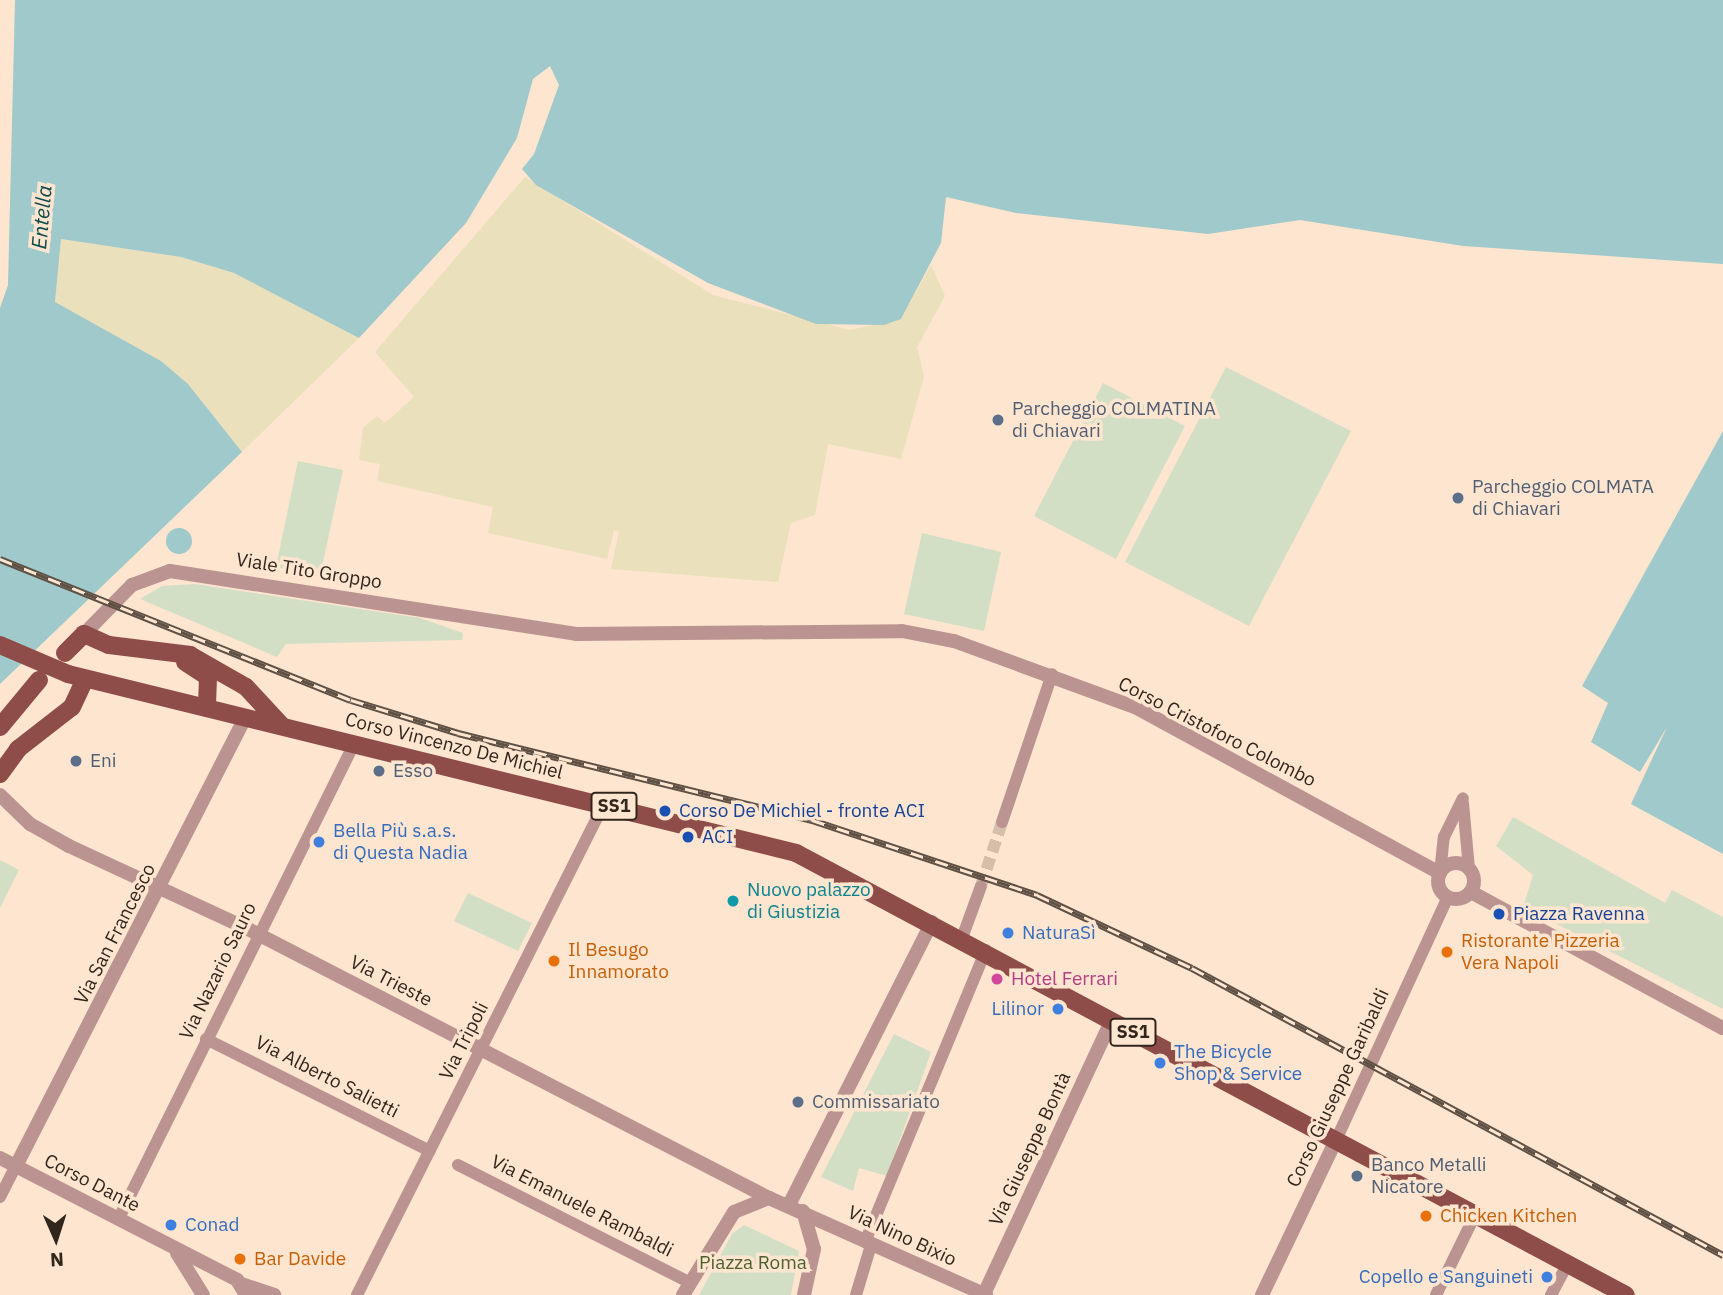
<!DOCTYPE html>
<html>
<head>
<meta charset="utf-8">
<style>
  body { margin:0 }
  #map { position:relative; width:1723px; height:1295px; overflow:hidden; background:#fee5cf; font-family:"IBM Plex Sans",sans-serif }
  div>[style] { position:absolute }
  .green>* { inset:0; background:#d2dfc4 }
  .sand>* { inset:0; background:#eae0bb }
  .water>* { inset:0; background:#9fc9ca }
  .round { border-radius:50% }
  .minor-tunnel>* { height:12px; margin-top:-6px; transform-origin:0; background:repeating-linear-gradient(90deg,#d5bfab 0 12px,transparent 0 18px) }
  .minor>* { height:12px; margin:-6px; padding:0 6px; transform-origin:6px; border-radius:6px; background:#bb9491 }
  .tertiary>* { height:14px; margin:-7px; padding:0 7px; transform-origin:7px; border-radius:7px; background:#bb9491 }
  .tertiary>.ring { margin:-7px; padding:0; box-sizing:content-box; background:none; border:14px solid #bb9491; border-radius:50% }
  .primary>* { height:18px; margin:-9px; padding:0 9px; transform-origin:9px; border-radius:9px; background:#8e4d49 }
  .rail>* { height:7px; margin-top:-3.5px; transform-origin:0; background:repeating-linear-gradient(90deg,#fee5cf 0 13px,#5f5044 0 26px); box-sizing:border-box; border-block:2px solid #5f5044 }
  .primary-bridge>* { height:18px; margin:-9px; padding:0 9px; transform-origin:9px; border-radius:9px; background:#8e4d49 }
  .dots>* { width:19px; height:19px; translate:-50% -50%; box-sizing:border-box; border:4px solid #fee5cf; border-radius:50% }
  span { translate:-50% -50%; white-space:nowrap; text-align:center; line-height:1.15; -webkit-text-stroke:7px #fee5cf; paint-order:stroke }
  .shield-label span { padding:2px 5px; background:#fee5cf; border:2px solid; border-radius:5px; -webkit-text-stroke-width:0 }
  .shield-label { font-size:18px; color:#32261c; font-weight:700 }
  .service-label { font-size:19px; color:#4e5e75 }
  .left { translate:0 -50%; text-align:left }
  .street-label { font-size:19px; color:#32261c }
  .transit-label { font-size:19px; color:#164399 }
  .shop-label { font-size:19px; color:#366cbe }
  .right { translate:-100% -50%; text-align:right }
  .culture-label { font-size:19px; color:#0d838f }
  .food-label { font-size:19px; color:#c56008 }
  .hotel-label { font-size:19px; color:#b23c85 }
  .park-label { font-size:19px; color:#4b5f30 }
  .water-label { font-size:21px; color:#0c4b4d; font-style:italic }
  .north { position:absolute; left:21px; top:1204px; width:70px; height:70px; -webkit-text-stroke:5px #fee5cf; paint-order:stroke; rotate:177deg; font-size:19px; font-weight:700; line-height:28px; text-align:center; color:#32261c }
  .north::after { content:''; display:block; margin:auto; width:24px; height:32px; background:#32261c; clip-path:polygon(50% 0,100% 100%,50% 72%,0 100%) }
</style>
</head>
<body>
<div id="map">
  <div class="green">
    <i style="clip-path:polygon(1226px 367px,1351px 431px,1249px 626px,1125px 562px)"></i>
    <i style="clip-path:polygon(1103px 383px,1185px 426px,1116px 559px,1034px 516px)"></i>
    <i style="clip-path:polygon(298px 461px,343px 470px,320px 576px,276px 567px)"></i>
    <i style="clip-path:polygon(922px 533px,1001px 552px,984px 631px,904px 614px)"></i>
    <i style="clip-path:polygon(195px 584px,420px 618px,463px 633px,462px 640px,286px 644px,277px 657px,140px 599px,162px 586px)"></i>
    <i style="clip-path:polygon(1513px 817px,1665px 903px,1672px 890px,1723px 917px,1723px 1009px,1523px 907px,1533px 875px,1496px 846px)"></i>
    <i style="clip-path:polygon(0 860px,19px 870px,0 908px)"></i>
    <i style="clip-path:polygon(468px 893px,532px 923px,518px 951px,454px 921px)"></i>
    <i style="clip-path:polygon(894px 1034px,931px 1052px,887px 1176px,859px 1168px,853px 1191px,821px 1177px)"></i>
    <i style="clip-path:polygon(744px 1225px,799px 1251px,791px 1295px,699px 1295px,732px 1234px)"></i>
  </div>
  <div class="sand">
    <i style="clip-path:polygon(525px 177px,713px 295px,850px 330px,901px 319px,931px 265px,945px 296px,917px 347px,924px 377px,901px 459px,828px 444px,815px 515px,791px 523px,778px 582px,611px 569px,619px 531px,614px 530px,607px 559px,488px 533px,493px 507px,377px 481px,380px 464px,359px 460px,363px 428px,377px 416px,385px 423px,414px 397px,375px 352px)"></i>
    <i style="clip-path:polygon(61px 239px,181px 257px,234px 273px,359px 338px,242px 452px,188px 384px,161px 361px,55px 302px)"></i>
  </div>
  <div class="water">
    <i style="clip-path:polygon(15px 0,1723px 0,1723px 264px,1463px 246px,1300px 220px,1208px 234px,1016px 213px,946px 197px,941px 243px,901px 319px,884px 325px,816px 324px,708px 283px,536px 185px,522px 169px,534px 154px,559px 85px,550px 66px,533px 79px,517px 138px,466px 223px,359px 338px,234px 273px,181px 257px,61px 239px,55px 302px,161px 361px,188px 384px,242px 452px,0 684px,0 308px,8px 285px)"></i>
    <i style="clip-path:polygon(1723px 431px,1723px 854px,1631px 804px,1667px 727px,1640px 772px,1591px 742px,1608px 703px,1582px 686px)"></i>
    <i class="round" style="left:166px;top:528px;width:26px;height:26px"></i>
  </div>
  <div class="minor-tunnel">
    <i style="left:981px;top:886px;width:67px;rotate:-71.8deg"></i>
  </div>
  <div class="minor">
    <i style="left:1463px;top:803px;width:66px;rotate:84.8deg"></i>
    <i style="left:1002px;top:822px;width:156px;rotate:-71.3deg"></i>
    <i style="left:1440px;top:873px;width:36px;rotate:-84deg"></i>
    <i style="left:1444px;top:837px;width:43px;rotate:-64deg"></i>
    <i style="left:962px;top:938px;width:55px;rotate:-69.9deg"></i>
    <i style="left:206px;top:1039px;width:250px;rotate:26.6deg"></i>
    <i style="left:1337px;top:1138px;width:265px;rotate:-65.3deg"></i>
    <i style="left:458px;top:1165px;width:259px;rotate:26.9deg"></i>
    <i style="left:0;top:1197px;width:35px;rotate:-63deg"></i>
    <i style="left:119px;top:1218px;width:529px;rotate:-63.63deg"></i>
    <i style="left:865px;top:1242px;width:316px;rotate:-67.5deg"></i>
    <i style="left:357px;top:1295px;width:550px;rotate:-63.3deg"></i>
    <i style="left:856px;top:1295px;width:52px;rotate:-73.3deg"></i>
    <i style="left:1436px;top:1295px;width:91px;rotate:-64deg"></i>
    <i style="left:1551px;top:1295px;width:36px;rotate:-62deg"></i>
  </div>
  <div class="tertiary">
    <i style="left:84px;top:634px;width:69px;rotate:-45.6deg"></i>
    <i style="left:132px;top:585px;width:40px;rotate:-20.2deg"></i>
    <i style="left:170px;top:571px;width:411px;rotate:8.8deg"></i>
    <i style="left:576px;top:634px;width:326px;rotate:-0.5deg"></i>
    <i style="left:902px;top:631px;width:53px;rotate:10.9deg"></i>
    <i style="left:954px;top:641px;width:195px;rotate:20.1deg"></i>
    <i style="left:1137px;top:708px;width:345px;rotate:28.6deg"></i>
    <i style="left:0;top:795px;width:42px;rotate:44deg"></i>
    <i style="left:30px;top:824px;width:45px;rotate:29.4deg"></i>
    <i style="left:69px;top:846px;width:197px;rotate:24.9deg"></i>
    <i style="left:248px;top:929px;width:586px;rotate:27.31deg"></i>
    <i style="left:769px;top:1198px;width:238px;rotate:24.1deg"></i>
    <i class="ring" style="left:1438px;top:863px;width:22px;height:22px"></i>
    <i style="left:1471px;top:892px;width:286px;rotate:28.4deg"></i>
    <i style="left:0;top:1158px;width:267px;rotate:27.2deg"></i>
    <i style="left:237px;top:1280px;width:17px;rotate:59deg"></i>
    <i style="left:16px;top:1166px;width:503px;rotate:-62.93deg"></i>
    <i style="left:789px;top:1205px;width:317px;rotate:-63.2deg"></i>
    <i style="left:803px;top:1211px;width:40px;rotate:74deg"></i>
    <i style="left:814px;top:1249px;width:47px;rotate:102.3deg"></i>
    <i style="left:177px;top:1253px;width:49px;rotate:58.2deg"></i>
    <i style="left:241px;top:1284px;width:35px;rotate:18deg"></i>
    <i style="left:984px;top:1294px;width:302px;rotate:-65deg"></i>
    <i style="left:683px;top:1295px;width:97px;rotate:-58.4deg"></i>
    <i style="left:734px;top:1212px;width:38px;rotate:-22deg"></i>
    <i style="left:1262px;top:1295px;width:174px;rotate:-64.5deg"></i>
  </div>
  <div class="primary">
    <i style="left:65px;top:653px;width:27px;rotate:-45deg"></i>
    <i style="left:84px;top:634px;width:27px;rotate:24deg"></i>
    <i style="left:109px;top:645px;width:82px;rotate:7deg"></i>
    <i style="left:190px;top:655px;width:64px;rotate:29.7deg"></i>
    <i style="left:246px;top:687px;width:53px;rotate:47.3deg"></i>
    <i style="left:185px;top:662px;width:27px;rotate:33deg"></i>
    <i style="left:208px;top:677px;width:31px;rotate:92deg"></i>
    <i style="left:68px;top:674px;width:750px;rotate:13.81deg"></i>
    <i style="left:796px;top:853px;width:940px;rotate:28.04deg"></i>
    <i style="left:0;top:727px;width:61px;rotate:-50.3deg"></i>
    <i style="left:0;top:774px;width:31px;rotate:-54deg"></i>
    <i style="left:18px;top:749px;width:68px;rotate:-37.9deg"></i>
    <i style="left:72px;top:707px;width:31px;rotate:-65deg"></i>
  </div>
  <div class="rail">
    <i style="left:0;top:559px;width:378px;rotate:21.9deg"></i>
    <i style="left:351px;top:700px;width:112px;rotate:17.1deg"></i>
    <i style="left:458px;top:733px;width:365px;rotate:13.8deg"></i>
    <i style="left:812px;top:820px;width:237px;rotate:18.4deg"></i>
    <i style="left:1037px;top:895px;width:171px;rotate:25.2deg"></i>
    <i style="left:1192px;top:968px;width:604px;rotate:28.39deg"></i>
  </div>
  <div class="primary-bridge">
    <i style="left:0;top:645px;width:74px;rotate:23.1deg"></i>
  </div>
  <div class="dots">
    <i style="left:998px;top:420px;background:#5c6f8a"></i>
    <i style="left:1458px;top:498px;background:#5c6f8a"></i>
    <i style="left:76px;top:761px;background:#5c6f8a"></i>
    <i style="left:379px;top:771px;background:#5c6f8a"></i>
    <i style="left:665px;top:811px;background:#1a4fb4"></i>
    <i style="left:688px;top:837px;background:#1a4fb4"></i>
    <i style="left:319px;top:842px;background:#3f7fe0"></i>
    <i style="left:733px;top:901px;background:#0f9aa8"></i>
    <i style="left:1499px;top:914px;background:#1a4fb4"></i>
    <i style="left:1008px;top:933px;background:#3f7fe0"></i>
    <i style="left:1447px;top:952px;background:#e8710a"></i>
    <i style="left:554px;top:961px;background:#e8710a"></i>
    <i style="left:997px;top:979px;background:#d1479c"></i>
    <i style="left:1058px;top:1009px;background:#3f7fe0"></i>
    <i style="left:1160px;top:1063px;background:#3f7fe0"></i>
    <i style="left:798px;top:1102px;background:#5c6f8a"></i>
    <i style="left:1357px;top:1176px;background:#5c6f8a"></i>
    <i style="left:1426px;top:1216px;background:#e8710a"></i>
    <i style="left:171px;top:1225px;background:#3f7fe0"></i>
    <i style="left:240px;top:1259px;background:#e8710a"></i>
    <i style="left:1547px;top:1277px;background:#3f7fe0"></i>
  </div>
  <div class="shield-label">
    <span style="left:614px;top:806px">SS1</span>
    <span style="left:1133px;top:1032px">SS1</span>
  </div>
  <div class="service-label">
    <span class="left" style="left:1012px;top:420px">Parcheggio COLMATINA<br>di Chiavari</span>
    <span class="left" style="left:1472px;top:498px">Parcheggio COLMATA<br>di Chiavari</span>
    <span class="left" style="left:90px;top:761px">Eni</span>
    <span class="left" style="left:393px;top:771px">Esso</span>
    <span class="left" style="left:812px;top:1102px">Commissariato</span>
    <span class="left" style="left:1371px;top:1176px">Banco Metalli<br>Nicatore</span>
  </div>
  <div class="street-label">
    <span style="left:309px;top:571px;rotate:9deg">Viale Tito Groppo</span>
    <span style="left:1217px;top:732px;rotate:27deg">Corso Cristoforo Colombo</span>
    <span style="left:454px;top:746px;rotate:14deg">Corso Vincenzo De Michiel</span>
    <span style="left:115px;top:934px;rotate:-63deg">Via San Francesco</span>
    <span style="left:218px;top:971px;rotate:-64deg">Via Nazario Sauro</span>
    <span style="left:391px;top:981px;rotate:27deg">Via Trieste</span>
    <span style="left:464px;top:1041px;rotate:-63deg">Via Tripoli</span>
    <span style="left:327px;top:1077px;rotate:27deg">Via Alberto Salietti</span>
    <span style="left:1338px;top:1088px;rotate:-65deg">Corso Giuseppe Garibaldi</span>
    <span style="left:1030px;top:1149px;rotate:-65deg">Via Giuseppe Bontà</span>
    <span style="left:92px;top:1183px;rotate:27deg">Corso Dante</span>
    <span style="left:582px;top:1206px;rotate:27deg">Via Emanuele Rambaldi</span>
    <span style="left:902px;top:1236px;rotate:25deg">Via Nino Bixio</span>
  </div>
  <div class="transit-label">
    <span class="left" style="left:679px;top:811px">Corso De Michiel - fronte ACI</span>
    <span class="left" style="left:702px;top:837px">ACI</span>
    <span class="left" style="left:1513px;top:914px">Piazza Ravenna</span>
  </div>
  <div class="shop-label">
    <span class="left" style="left:333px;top:842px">Bella Più s.a.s.<br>di Questa Nadia</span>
    <span class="left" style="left:1022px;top:933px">NaturaSì</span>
    <span class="right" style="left:1044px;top:1009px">Lilinor</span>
    <span class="left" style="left:1174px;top:1063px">The Bicycle<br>Shop &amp; Service</span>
    <span class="left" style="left:185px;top:1225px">Conad</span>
    <span class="right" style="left:1533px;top:1277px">Copello e Sanguineti</span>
  </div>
  <div class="culture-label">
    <span class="left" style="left:747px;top:901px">Nuovo palazzo<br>di Giustizia</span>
  </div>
  <div class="food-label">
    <span class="left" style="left:1461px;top:952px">Ristorante Pizzeria<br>Vera Napoli</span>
    <span class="left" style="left:568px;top:961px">Il Besugo<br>Innamorato</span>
    <span class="left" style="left:1440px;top:1216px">Chicken Kitchen</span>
    <span class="left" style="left:254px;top:1259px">Bar Davide</span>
  </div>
  <div class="hotel-label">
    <span class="left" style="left:1011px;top:979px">Hotel Ferrari</span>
  </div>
  <div class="park-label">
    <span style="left:753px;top:1263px">Piazza Roma</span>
  </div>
  <div class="water-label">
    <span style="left:41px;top:217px;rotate:-85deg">Entella</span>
  </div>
  <div class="north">N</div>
</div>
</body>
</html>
